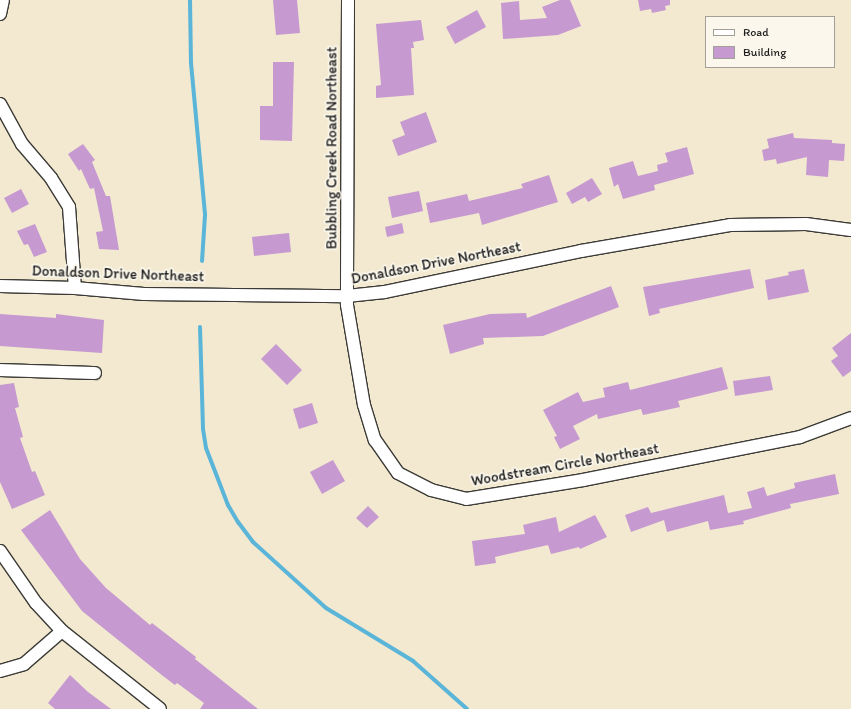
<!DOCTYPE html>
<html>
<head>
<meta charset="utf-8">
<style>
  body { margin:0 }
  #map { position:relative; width:851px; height:709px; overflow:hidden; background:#f2e9d0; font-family:Itim,sans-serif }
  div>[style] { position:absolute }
  .stream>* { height:4px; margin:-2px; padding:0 2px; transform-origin:2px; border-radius:2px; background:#5ab5d8 }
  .building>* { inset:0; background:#c699d0 }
  .roads { filter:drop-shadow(1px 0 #3c3b37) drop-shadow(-1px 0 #3c3b37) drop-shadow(0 1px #3c3b37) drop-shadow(0 -1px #3c3b37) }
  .street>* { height:12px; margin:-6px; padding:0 6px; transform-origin:6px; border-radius:6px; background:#fff }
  span { translate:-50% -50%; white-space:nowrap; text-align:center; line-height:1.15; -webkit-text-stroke:3.5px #fbf7ec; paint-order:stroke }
  .street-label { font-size:15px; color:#1c1c1c }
  .legend { position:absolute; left:705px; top:16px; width:130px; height:52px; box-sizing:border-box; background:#fbf7ec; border:1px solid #a29f99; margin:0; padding:5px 7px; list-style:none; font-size:12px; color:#1c1c1c }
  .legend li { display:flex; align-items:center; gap:8px; height:20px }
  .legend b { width:20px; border:1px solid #a29f99 }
</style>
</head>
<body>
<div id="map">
  <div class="stream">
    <i style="left:190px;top:0;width:63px;rotate:89.1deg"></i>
    <i style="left:191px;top:63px;width:153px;rotate:84.7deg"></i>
    <i style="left:205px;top:215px;width:46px;rotate:93.7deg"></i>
    <i style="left:200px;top:327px;width:102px;rotate:88.3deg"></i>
    <i style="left:203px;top:429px;width:19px;rotate:81deg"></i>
    <i style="left:206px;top:448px;width:61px;rotate:68.9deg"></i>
    <i style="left:228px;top:505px;width:20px;rotate:60deg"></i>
    <i style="left:238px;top:522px;width:25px;rotate:53deg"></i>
    <i style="left:253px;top:542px;width:98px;rotate:42.1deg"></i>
    <i style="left:326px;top:608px;width:102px;rotate:31.3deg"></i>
    <i style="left:413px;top:661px;width:72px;rotate:41.6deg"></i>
  </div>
  <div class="building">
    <i style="clip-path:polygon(273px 0,297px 0,300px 33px,276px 35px)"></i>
    <i style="clip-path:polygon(560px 0,570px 0,581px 26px,558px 35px,503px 39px,501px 3px,519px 1px,520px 20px,547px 18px,542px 7px)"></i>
    <i style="clip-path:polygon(638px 0,670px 0,670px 5px,665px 6px,666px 10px,652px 13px,651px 9px,640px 11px)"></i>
    <i style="clip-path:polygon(477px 10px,486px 27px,455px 44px,446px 27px)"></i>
    <i style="clip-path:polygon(421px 20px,424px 40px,413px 42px,414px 48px,411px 48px,414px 95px,376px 98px,376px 86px,381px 85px,376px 24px)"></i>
    <i style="clip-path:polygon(273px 62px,294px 62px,292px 141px,260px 140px,260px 106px,273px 106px)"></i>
    <i style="clip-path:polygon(426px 112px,437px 142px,398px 156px,392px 140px,405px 135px,400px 122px)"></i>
    <i style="clip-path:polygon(793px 133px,794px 138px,832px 140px,832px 143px,845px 144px,844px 161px,829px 160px,828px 177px,806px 175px,807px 157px,777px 164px,776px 159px,764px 161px,762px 150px,769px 148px,767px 139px)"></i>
    <i style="clip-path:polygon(83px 144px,95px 160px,92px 162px,106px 196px,110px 196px,119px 250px,99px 249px,96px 232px,103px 231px,94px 188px,90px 189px,81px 169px,79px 171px,68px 154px)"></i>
    <i style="clip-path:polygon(687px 147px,694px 174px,654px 185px,655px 190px,623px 199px,618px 184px,614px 187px,609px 168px,633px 161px,638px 176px,658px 171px,657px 165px,668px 162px,665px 153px)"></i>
    <i style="clip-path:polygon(549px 175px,558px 202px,482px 225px,479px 213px,430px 223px,426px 203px,467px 194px,469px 201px,523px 188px,521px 184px)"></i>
    <i style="clip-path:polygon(592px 178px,602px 194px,588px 202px,585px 197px,572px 204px,566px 193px)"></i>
    <i style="clip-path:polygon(21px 189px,29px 204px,12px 213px,4px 198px)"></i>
    <i style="clip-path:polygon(419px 191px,423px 211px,392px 218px,388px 197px)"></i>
    <i style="clip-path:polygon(402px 223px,404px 233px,387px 237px,385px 227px)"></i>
    <i style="clip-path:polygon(35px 224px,47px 252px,34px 257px,28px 244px,24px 245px,17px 231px)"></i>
    <i style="clip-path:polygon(289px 233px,291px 252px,254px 256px,252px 237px)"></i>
    <i style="clip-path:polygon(750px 269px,754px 288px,659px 309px,660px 313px,649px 316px,643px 287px)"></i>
    <i style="clip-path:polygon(804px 269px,809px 292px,768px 300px,765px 280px,789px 275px,788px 272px)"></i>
    <i style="clip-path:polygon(611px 286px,619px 307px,543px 336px,483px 338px,484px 344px,450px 354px,443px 325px,490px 314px,526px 313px,527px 318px)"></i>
    <i style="clip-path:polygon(0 314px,56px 318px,56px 314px,104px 320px,102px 353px,0 346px)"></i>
    <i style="clip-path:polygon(851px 333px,851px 371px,843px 377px,831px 361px,838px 356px,832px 348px)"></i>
    <i style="clip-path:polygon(276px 344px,302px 370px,287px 385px,261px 359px)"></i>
    <i style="clip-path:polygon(722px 367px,728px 389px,678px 401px,680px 407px,643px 415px,641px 409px,598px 419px,597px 414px,573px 426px,580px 439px,560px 449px,554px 437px,557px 436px,543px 410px,578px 392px,583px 402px,605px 397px,603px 388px,628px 382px,630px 390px)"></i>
    <i style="clip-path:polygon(770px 376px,773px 390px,735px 396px,733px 381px)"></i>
    <i style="clip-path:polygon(14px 383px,19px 407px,15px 408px,23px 437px,20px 438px,32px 472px,35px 471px,45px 495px,12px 509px,0 482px,0 385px)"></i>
    <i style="clip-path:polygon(312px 403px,318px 423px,299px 429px,293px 409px)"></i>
    <i style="clip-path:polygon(333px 460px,345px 481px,322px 494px,310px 472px)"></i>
    <i style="clip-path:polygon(835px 474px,839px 494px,790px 504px,791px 508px,743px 521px,744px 524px,710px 530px,708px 521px,667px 532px,664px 520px,631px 532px,625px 515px,648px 507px,651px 513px,724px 495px,728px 513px,752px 508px,747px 492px,764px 487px,767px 496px,795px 488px,794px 483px)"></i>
    <i style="clip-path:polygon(368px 506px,379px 517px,367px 528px,356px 518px)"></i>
    <i style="clip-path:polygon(50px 510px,80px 559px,106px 588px,150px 625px,152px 623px,196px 657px,195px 659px,258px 709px,200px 709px,204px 703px,177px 683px,175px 685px,163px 676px,82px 611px,21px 530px)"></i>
    <i style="clip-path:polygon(595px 515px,607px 537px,580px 549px,579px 547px,551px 554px,548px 545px,495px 557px,496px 563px,475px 566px,472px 541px,525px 534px,523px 525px,556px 517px,559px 532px)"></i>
    <i style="clip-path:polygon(70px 675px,88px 692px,111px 709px,55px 709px,48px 703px)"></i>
  </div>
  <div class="roads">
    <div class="street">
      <i style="left:348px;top:0;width:305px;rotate:90.2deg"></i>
      <i style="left:347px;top:305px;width:101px;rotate:80.4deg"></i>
      <i style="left:364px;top:405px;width:37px;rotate:73deg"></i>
      <i style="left:375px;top:440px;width:40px;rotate:55.1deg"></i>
      <i style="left:398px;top:473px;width:37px;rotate:27deg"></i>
      <i style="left:431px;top:490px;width:36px;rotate:14deg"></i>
      <i style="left:466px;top:499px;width:119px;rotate:-9.2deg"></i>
      <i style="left:583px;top:480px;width:221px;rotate:-11.2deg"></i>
      <i style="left:800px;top:437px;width:54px;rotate:-20.4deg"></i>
      <i style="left:0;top:14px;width:14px;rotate:-78deg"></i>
      <i style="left:0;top:104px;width:46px;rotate:61.2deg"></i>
      <i style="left:22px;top:144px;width:45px;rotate:49.5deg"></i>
      <i style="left:51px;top:178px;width:34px;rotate:58deg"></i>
      <i style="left:69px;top:207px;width:81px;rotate:85.8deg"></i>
      <i style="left:0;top:286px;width:75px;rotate:1.5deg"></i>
      <i style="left:75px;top:288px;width:69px;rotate:5deg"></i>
      <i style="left:144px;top:294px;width:203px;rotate:0.6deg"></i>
      <i style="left:347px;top:296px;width:38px;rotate:-6deg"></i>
      <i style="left:385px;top:292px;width:200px;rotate:-11.8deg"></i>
      <i style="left:581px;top:251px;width:151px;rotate:-9.9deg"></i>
      <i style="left:730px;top:225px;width:76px;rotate:-0.8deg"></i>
      <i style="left:806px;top:224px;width:45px;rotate:7.6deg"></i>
      <i style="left:0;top:370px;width:95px;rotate:1.8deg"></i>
      <i style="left:0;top:551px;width:63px;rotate:55.3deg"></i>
      <i style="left:36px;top:603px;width:38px;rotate:47deg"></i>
      <i style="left:62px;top:631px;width:125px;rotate:38.5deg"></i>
      <i style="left:0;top:671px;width:25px;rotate:-16deg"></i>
      <i style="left:24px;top:664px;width:50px;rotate:-41deg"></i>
    </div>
  </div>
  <div class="street-label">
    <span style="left:332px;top:148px;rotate:-90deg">Bubbling Creek Road Northeast</span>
    <span style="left:436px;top:263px;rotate:-11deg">Donaldson Drive Northeast</span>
    <span style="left:118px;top:274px;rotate:2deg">Donaldson Drive Northeast</span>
    <span style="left:565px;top:465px;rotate:-10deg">Woodstream Circle Northeast</span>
  </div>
  <ul class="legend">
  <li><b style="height:5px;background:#fff"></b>Road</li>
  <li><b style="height:11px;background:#c699d0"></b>Building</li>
  </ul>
</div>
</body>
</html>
